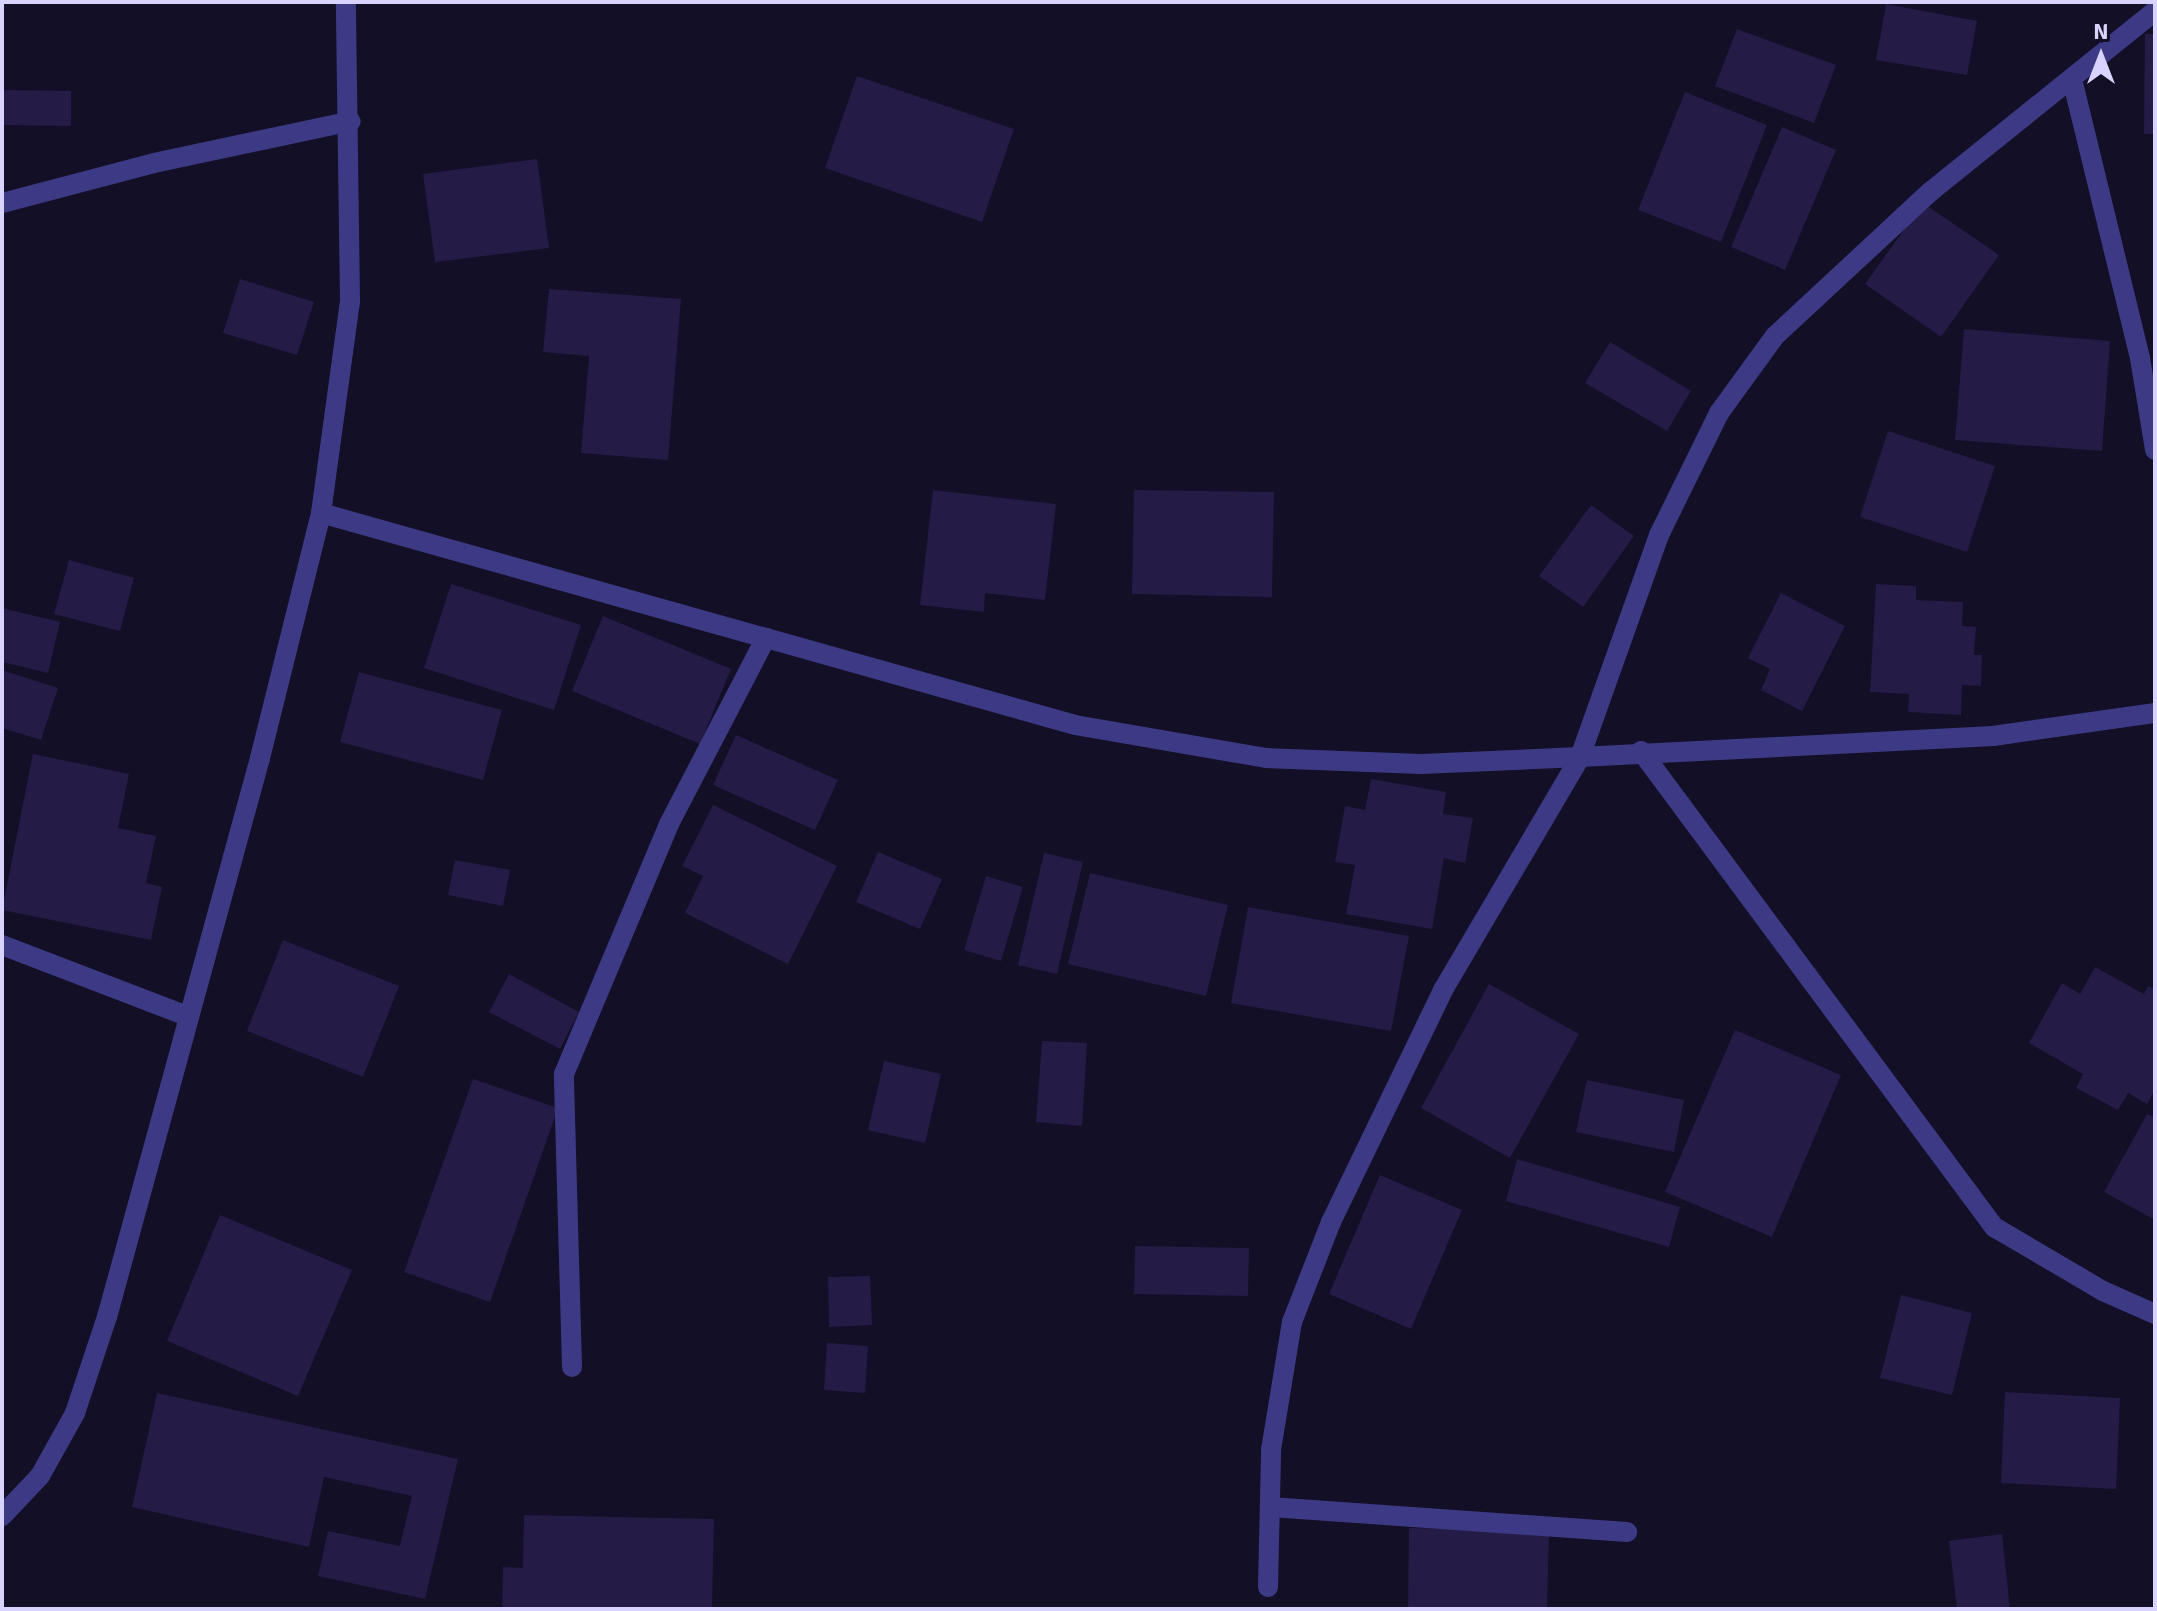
<!DOCTYPE html>
<html>
<head>
<meta charset="utf-8">
<style>
  body { margin:0 }
  #map { position:relative; width:2157px; height:1611px; overflow:hidden; background:#130f26; font-family:Signika,sans-serif }
  div>[style] { position:absolute }
  .building>* { inset:0; background:#241b47 }
  .minor>* { height:20px; margin:-10px; padding:0 10px; transform-origin:10px; border-radius:10px; background:#3d3a85 }
  span { translate:-50% -50%; white-space:nowrap; text-align:center; line-height:1.15; -webkit-text-stroke:6px #130f26; paint-order:stroke }
  .frame { position:absolute; inset:0; border:4px solid #d9d4ff; pointer-events:none }
  .north { position:absolute; left:2061px; top:16px; width:80px; height:80px; -webkit-text-stroke:6px #130f26; paint-order:stroke; rotate:0deg; font-size:22px; font-weight:700; line-height:32px; text-align:center; color:#d9d4ff }
  .north::after { content:''; display:block; margin:auto; width:28px; height:36px; background:#d9d4ff; clip-path:polygon(50% 0,100% 100%,50% 72%,0 100%) }
</style>
</head>
<body>
<div id="map">
  <div class="building">
    <i style="clip-path:polygon(1886px 4px,1977px 21px,1967px 75px,1876px 60px)"></i>
    <i style="clip-path:polygon(1737px 29px,1836px 65px,1814px 123px,1715px 86px)"></i>
    <i style="clip-path:polygon(2145px 34px,2155px 34px,2155px 134px,2144px 134px)"></i>
    <i style="clip-path:polygon(857px 76px,1014px 129px,982px 222px,825px 168px)"></i>
    <i style="clip-path:polygon(2px 90px,71px 91px,71px 126px,2px 125px)"></i>
    <i style="clip-path:polygon(1685px 92px,1767px 125px,1721px 242px,1638px 210px)"></i>
    <i style="clip-path:polygon(1782px 127px,1836px 150px,1785px 270px,1731px 247px)"></i>
    <i style="clip-path:polygon(537px 159px,549px 248px,435px 262px,423px 174px)"></i>
    <i style="clip-path:polygon(1923px 203px,1999px 255px,1941px 337px,1865px 284px)"></i>
    <i style="clip-path:polygon(240px 279px,314px 302px,297px 355px,223px 333px)"></i>
    <i style="clip-path:polygon(549px 289px,681px 299px,668px 460px,581px 453px,589px 356px,543px 352px)"></i>
    <i style="clip-path:polygon(1964px 329px,2110px 341px,2102px 451px,1955px 440px)"></i>
    <i style="clip-path:polygon(1610px 342px,1691px 391px,1667px 431px,1585px 383px)"></i>
    <i style="clip-path:polygon(1888px 431px,1995px 466px,1967px 552px,1860px 517px)"></i>
    <i style="clip-path:polygon(933px 490px,1056px 504px,1045px 600px,985px 593px,984px 612px,920px 605px)"></i>
    <i style="clip-path:polygon(1134px 490px,1274px 492px,1272px 597px,1132px 594px)"></i>
    <i style="clip-path:polygon(1591px 505px,1634px 536px,1583px 607px,1539px 576px)"></i>
    <i style="clip-path:polygon(69px 560px,134px 578px,120px 631px,54px 614px)"></i>
    <i style="clip-path:polygon(451px 584px,581px 625px,554px 710px,424px 668px)"></i>
    <i style="clip-path:polygon(1876px 584px,1916px 586px,1916px 600px,1963px 602px,1962px 626px,1976px 627px,1974px 655px,1982px 655px,1981px 686px,1962px 685px,1961px 715px,1908px 712px,1909px 694px,1870px 692px)"></i>
    <i style="clip-path:polygon(1781px 593px,1845px 626px,1802px 711px,1761px 690px,1770px 669px,1748px 658px)"></i>
    <i style="clip-path:polygon(2px 608px,60px 622px,48px 673px,2px 662px)"></i>
    <i style="clip-path:polygon(603px 616px,731px 669px,700px 744px,572px 691px)"></i>
    <i style="clip-path:polygon(2px 670px,58px 688px,41px 740px,2px 728px)"></i>
    <i style="clip-path:polygon(359px 672px,502px 710px,483px 780px,340px 742px)"></i>
    <i style="clip-path:polygon(736px 735px,838px 780px,815px 830px,713px 785px)"></i>
    <i style="clip-path:polygon(33px 754px,129px 774px,118px 828px,156px 836px,146px 883px,162px 887px,151px 940px,2px 910px)"></i>
    <i style="clip-path:polygon(1371px 779px,1446px 792px,1443px 814px,1473px 818px,1465px 863px,1444px 858px,1432px 929px,1346px 914px,1355px 865px,1335px 862px,1345px 806px,1365px 810px)"></i>
    <i style="clip-path:polygon(713px 805px,837px 866px,788px 964px,685px 913px,703px 876px,682px 866px)"></i>
    <i style="clip-path:polygon(878px 852px,942px 879px,920px 929px,856px 902px)"></i>
    <i style="clip-path:polygon(1044px 853px,1083px 862px,1057px 974px,1018px 965px)"></i>
    <i style="clip-path:polygon(455px 860px,510px 870px,503px 906px,448px 895px)"></i>
    <i style="clip-path:polygon(1090px 873px,1228px 905px,1206px 996px,1068px 964px)"></i>
    <i style="clip-path:polygon(986px 876px,1023px 887px,1001px 961px,964px 950px)"></i>
    <i style="clip-path:polygon(1248px 907px,1409px 936px,1391px 1031px,1231px 1003px)"></i>
    <i style="clip-path:polygon(283px 940px,399px 986px,363px 1077px,247px 1031px)"></i>
    <i style="clip-path:polygon(2095px 967px,2144px 994px,2148px 986px,2155px 989px,2155px 1090px,2147px 1104px,2128px 1093px,2118px 1110px,2076px 1088px,2083px 1074px,2029px 1043px,2062px 983px,2080px 994px)"></i>
    <i style="clip-path:polygon(509px 974px,579px 1012px,560px 1049px,489px 1012px)"></i>
    <i style="clip-path:polygon(1489px 984px,1579px 1034px,1510px 1158px,1421px 1108px)"></i>
    <i style="clip-path:polygon(1735px 1030px,1841px 1075px,1772px 1237px,1665px 1192px)"></i>
    <i style="clip-path:polygon(1042px 1041px,1087px 1043px,1082px 1126px,1036px 1122px)"></i>
    <i style="clip-path:polygon(884px 1061px,941px 1074px,925px 1143px,868px 1130px)"></i>
    <i style="clip-path:polygon(473px 1079px,558px 1108px,490px 1302px,404px 1272px)"></i>
    <i style="clip-path:polygon(1587px 1080px,1684px 1100px,1674px 1152px,1576px 1132px)"></i>
    <i style="clip-path:polygon(2147px 1114px,2155px 1118px,2155px 1220px,2104px 1192px)"></i>
    <i style="clip-path:polygon(1517px 1159px,1680px 1207px,1669px 1247px,1506px 1201px)"></i>
    <i style="clip-path:polygon(1380px 1175px,1462px 1210px,1411px 1329px,1329px 1294px)"></i>
    <i style="clip-path:polygon(220px 1215px,352px 1270px,298px 1396px,167px 1341px)"></i>
    <i style="clip-path:polygon(1135px 1246px,1249px 1248px,1248px 1296px,1134px 1294px)"></i>
    <i style="clip-path:polygon(870px 1276px,872px 1325px,829px 1327px,828px 1277px)"></i>
    <i style="clip-path:polygon(1901px 1295px,1972px 1313px,1952px 1395px,1880px 1378px)"></i>
    <i style="clip-path:polygon(827px 1343px,868px 1346px,865px 1393px,824px 1390px)"></i>
    <i style="clip-path:polygon(2005px 1392px,2120px 1398px,2116px 1489px,2001px 1483px)"></i>
    <i style="clip-path:polygon(157px 1393px,458px 1459px,425px 1599px,318px 1576px,328px 1531px,400px 1546px,412px 1496px,324px 1477px,309px 1547px,132px 1507px)"></i>
    <i style="clip-path:polygon(524px 1515px,714px 1519px,712px 1609px,502px 1609px,503px 1567px,523px 1568px)"></i>
    <i style="clip-path:polygon(1409px 1528px,1549px 1531px,1547px 1609px,1408px 1609px)"></i>
    <i style="clip-path:polygon(2002px 1534px,2010px 1609px,1957px 1609px,1949px 1541px)"></i>
  </div>
  <div class="minor">
    <i style="left:2072px;top:79px;width:287px;rotate:76.3deg"></i>
    <i style="left:2140px;top:358px;width:93px;rotate:80.7deg"></i>
    <i style="left:2px;top:203px;width:157px;rotate:-14.7deg"></i>
    <i style="left:154px;top:163px;width:201px;rotate:-12deg"></i>
    <i style="left:321px;top:513px;width:783px;rotate:15.7deg"></i>
    <i style="left:1075px;top:725px;width:194px;rotate:9.8deg"></i>
    <i style="left:1266px;top:758px;width:155px;rotate:2.2deg"></i>
    <i style="left:1421px;top:764px;width:159px;rotate:-2.5deg"></i>
    <i style="left:1580px;top:757px;width:414px;rotate:-2.9deg"></i>
    <i style="left:1993px;top:736px;width:164px;rotate:-8.1deg"></i>
    <i style="left:1641px;top:751px;width:593px;rotate:53.44deg"></i>
    <i style="left:1994px;top:1227px;width:126px;rotate:30.4deg"></i>
    <i style="left:2103px;top:1291px;width:57px;rotate:23.9deg"></i>
    <i style="left:2px;top:945px;width:198px;rotate:21deg"></i>
    <i style="left:572px;top:1367px;width:293px;rotate:-91.6deg"></i>
    <i style="left:564px;top:1074px;width:271px;rotate:-67.2deg"></i>
    <i style="left:669px;top:824px;width:210px;rotate:-62.5deg"></i>
    <i style="left:1270px;top:1507px;width:358px;rotate:4deg"></i>
    <i style="left:2px;top:1516px;width:55px;rotate:-46.5deg"></i>
    <i style="left:40px;top:1476px;width:72px;rotate:-60.9deg"></i>
    <i style="left:75px;top:1413px;width:101px;rotate:-71.6deg"></i>
    <i style="left:107px;top:1317px;width:580px;rotate:-74.69deg"></i>
    <i style="left:260px;top:758px;width:252px;rotate:-76deg"></i>
    <i style="left:321px;top:513px;width:214px;rotate:-82.2deg"></i>
    <i style="left:350px;top:301px;width:299px;rotate:-90.8deg"></i>
    <i style="left:1268px;top:1587px;width:137px;rotate:-88.7deg"></i>
    <i style="left:1271px;top:1450px;width:130px;rotate:-80.7deg"></i>
    <i style="left:1292px;top:1322px;width:107px;rotate:-68.7deg"></i>
    <i style="left:1331px;top:1222px;width:258px;rotate:-64.2deg"></i>
    <i style="left:1443px;top:990px;width:270px;rotate:-59.5deg"></i>
    <i style="left:1580px;top:757px;width:236px;rotate:-70.4deg"></i>
    <i style="left:1659px;top:535px;width:136px;rotate:-63.8deg"></i>
    <i style="left:1719px;top:413px;width:95px;rotate:-54deg"></i>
    <i style="left:1775px;top:336px;width:212px;rotate:-42.9deg"></i>
    <i style="left:1930px;top:192px;width:289px;rotate:-38.8deg"></i>
  </div>
  <div class="frame"></div>
  <div class="north">N</div>
</div>
</body>
</html>
